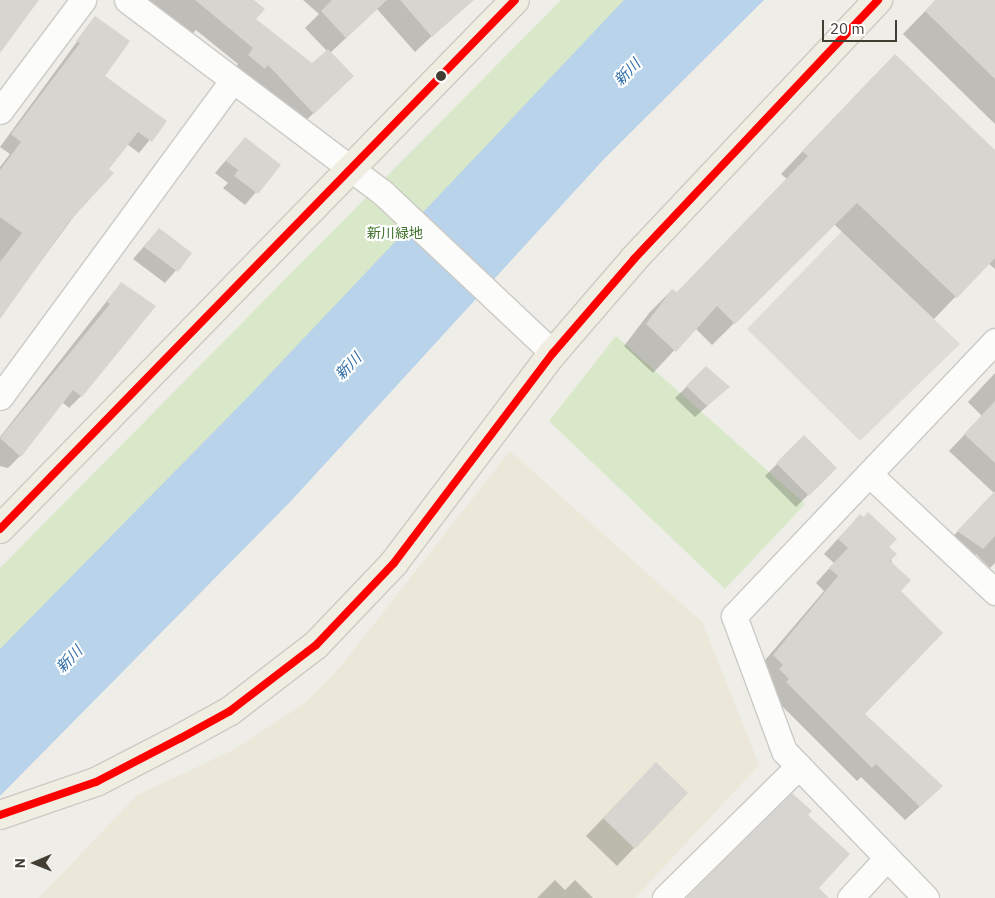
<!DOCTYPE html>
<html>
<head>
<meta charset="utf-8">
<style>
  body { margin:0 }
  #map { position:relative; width:995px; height:898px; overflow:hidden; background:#eeede7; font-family:"IBM Plex Sans","Noto Sans JP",sans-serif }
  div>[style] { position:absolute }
  .education>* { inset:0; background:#ece8d9 }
  .green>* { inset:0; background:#d9e8c8 }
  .parking>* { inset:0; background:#dddcd7 }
  .water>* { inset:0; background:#b9d3ea }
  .shadow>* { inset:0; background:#0003 }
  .building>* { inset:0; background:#d7d5d0 }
  .roads { filter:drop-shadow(1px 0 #cccac5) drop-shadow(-1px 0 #cccac5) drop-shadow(0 1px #cccac5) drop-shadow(0 -1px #cccac5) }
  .minor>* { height:25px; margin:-12.5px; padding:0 12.5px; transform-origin:12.5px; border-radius:12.5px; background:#fcfcfb }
  .primary>* { height:28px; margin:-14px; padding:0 14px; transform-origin:14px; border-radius:14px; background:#f0ede3 }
  .bus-1>* { height:8px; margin:-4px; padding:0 4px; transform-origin:4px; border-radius:4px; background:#f00 }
  .dots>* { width:14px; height:14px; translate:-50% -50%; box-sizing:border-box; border:2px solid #fff; border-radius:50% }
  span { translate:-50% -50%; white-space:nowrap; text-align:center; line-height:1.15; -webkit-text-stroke:4px #fff; paint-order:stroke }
  .park-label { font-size:14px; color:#40712b }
  .water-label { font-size:15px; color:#336fa9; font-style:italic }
  .north { position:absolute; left:10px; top:838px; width:50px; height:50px; -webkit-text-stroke:4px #fff; paint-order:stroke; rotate:269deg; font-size:14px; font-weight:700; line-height:20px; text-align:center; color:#433e34 }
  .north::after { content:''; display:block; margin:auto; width:18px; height:22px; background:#433e34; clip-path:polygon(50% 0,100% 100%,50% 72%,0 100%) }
  .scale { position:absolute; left:822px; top:20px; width:75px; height:22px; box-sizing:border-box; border:2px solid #433e34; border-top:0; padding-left:6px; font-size:15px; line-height:18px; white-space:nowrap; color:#433e34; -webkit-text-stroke:4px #fff; paint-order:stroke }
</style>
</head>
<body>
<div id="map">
  <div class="education">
    <i style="clip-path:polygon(510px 451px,702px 622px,759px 765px,635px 898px,39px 898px,136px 796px,237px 748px,306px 702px,341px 666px)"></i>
  </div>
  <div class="green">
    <i style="clip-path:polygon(561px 0,680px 0,0 691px,0 568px)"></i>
    <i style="clip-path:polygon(616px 336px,805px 504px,725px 589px,549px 421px)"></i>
  </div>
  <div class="parking">
    <i style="clip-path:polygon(842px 231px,960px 344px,860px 441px,747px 329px)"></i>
  </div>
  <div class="water">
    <i style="clip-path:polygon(624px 0,764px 0,604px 159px,291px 501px,0 796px,0 649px,249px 396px)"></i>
  </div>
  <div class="shadow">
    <i style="clip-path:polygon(140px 0,253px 0,254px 19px,312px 65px,327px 51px,305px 28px,319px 14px,303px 0,470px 0,415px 52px,377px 9px,330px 53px,336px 92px,297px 129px,232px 72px,238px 64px,196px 30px,191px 35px)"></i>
    <i style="clip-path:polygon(936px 0,995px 0,995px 124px,903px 34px)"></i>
    <i style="clip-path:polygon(95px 17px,103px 76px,165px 121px,139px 153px,127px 144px,0 317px,0 167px,10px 154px,0 147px)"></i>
    <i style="clip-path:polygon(873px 77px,995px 151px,995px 269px,988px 263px,934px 319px,834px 224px,712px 345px,695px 328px,653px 373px,624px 346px,650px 312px,672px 290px,676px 294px,787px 179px,781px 174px)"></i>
    <i style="clip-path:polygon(245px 138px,279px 165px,245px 205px,223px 188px,228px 183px,215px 173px)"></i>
    <i style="clip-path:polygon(159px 229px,191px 253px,165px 283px,133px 259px)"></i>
    <i style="clip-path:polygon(121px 283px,81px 396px,69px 408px,62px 402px,20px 456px,8px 468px,0 466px,0 437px)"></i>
    <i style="clip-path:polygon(706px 368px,716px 398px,695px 417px,675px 398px)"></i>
    <i style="clip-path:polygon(995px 373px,995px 563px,990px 568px,976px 554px,966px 565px,942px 548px,994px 493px,949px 451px,982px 416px,968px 402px)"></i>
    <i style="clip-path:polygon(804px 437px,835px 468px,796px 507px,765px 476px)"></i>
    <i style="clip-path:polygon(846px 530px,888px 547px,899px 591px,863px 714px,927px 800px,905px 820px,861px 777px,857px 781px,773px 697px,760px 666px,824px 591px,816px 583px,834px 563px,824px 554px)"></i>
    <i style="clip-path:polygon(639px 781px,634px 848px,617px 866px,586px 836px)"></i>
    <i style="clip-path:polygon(555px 880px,565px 890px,575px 880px,593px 898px,537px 898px)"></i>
  </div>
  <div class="building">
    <i style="clip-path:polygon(0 0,39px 0,0 53px)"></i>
    <i style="clip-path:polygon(195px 0,254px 0,265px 9px,256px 19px,312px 63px,328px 49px,354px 76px,314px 114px,268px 65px,265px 69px,248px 55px,253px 48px)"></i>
    <i style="clip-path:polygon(332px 0,387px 0,346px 38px,321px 11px)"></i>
    <i style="clip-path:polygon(400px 0,474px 0,432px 37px)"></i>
    <i style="clip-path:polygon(935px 0,995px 0,995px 79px,925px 11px)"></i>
    <i style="clip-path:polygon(95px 16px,130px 41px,105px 76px,167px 121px,152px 142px,138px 132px,109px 169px,114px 173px,68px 223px,0 319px,0 262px,22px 233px,0 217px,0 170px,21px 142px,11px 134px,80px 43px,76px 41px)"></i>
    <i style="clip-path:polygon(895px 54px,995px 150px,995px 258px,957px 298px,857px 203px,735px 324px,717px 306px,676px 352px,646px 324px,672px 289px,677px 292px,808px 156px,802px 151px)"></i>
    <i style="clip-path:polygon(245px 137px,281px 165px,258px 194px,234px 176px,238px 170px,226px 161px)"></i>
    <i style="clip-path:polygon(159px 228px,192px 253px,178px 272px,144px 247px)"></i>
    <i style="clip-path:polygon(121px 282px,156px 306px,82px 397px,73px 390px,21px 457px,0 438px,110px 304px,107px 302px)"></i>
    <i style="clip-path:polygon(706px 366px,730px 387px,707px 406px,686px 386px)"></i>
    <i style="clip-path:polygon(995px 401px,995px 463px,964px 434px)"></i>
    <i style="clip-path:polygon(804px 435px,837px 468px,809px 496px,776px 463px)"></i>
    <i style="clip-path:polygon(995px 491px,995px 536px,983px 549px,957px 531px)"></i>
    <i style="clip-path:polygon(868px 512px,897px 539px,889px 547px,897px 554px,890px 561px,911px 580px,901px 591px,943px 633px,865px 714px,943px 786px,920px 807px,876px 764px,872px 768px,786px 682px,789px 679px,779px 669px,783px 665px,773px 655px,838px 576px,829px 568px,848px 548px,838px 539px,860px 514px,864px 517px)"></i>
    <i style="clip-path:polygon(656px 762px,688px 793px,635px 849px,603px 818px)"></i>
    <i style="clip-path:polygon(792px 793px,812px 811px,808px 815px,850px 854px,819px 888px,829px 898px,686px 898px)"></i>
  </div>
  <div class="roads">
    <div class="minor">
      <i style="left:127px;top:0;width:319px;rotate:37deg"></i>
      <i style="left:382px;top:192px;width:235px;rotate:43.3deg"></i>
      <i style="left:0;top:111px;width:139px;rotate:-53.2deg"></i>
      <i style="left:0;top:397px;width:393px;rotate:-53.7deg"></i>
      <i style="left:869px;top:474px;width:173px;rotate:43.1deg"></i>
      <i style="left:665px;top:898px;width:188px;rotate:-44.6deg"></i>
      <i style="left:850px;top:898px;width:54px;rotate:-47.2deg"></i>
      <i style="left:926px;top:898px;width:204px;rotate:-134deg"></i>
      <i style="left:784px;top:751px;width:144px;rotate:-110.3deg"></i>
      <i style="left:734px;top:616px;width:379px;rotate:-46.5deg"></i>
    </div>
    <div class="primary">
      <i style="left:0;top:529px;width:738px;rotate:-45.77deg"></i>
      <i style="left:0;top:815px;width:102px;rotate:-19deg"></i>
      <i style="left:96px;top:782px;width:96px;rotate:-27.4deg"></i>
      <i style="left:181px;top:738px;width:56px;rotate:-28.9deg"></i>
      <i style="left:230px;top:711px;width:108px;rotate:-37.5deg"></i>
      <i style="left:316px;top:645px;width:113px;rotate:-46.4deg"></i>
      <i style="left:394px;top:563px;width:263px;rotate:-52.9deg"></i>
      <i style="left:553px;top:353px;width:124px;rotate:-49.2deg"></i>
      <i style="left:634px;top:259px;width:356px;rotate:-46.7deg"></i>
    </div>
  </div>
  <div class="bus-1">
    <i style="left:0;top:529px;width:738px;rotate:-45.77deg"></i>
    <i style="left:0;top:815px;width:102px;rotate:-19deg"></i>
    <i style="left:96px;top:782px;width:96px;rotate:-27.4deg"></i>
    <i style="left:181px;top:738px;width:56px;rotate:-28.9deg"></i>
    <i style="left:230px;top:711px;width:108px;rotate:-37.5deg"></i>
    <i style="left:316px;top:645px;width:113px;rotate:-46.4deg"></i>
    <i style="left:394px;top:563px;width:263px;rotate:-52.9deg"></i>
    <i style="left:553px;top:353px;width:124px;rotate:-49.2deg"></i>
    <i style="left:634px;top:259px;width:356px;rotate:-46.7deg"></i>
  </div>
  <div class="dots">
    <i style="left:441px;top:76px;background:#433e34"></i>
  </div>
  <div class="park-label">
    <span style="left:395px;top:233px">新川緑地</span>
  </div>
  <div class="water-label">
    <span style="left:627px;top:72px;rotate:-46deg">新川</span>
    <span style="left:348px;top:366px;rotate:-46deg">新川</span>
    <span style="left:69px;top:659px;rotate:-46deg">新川</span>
  </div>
  <div class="north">N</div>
  <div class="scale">20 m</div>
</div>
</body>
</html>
